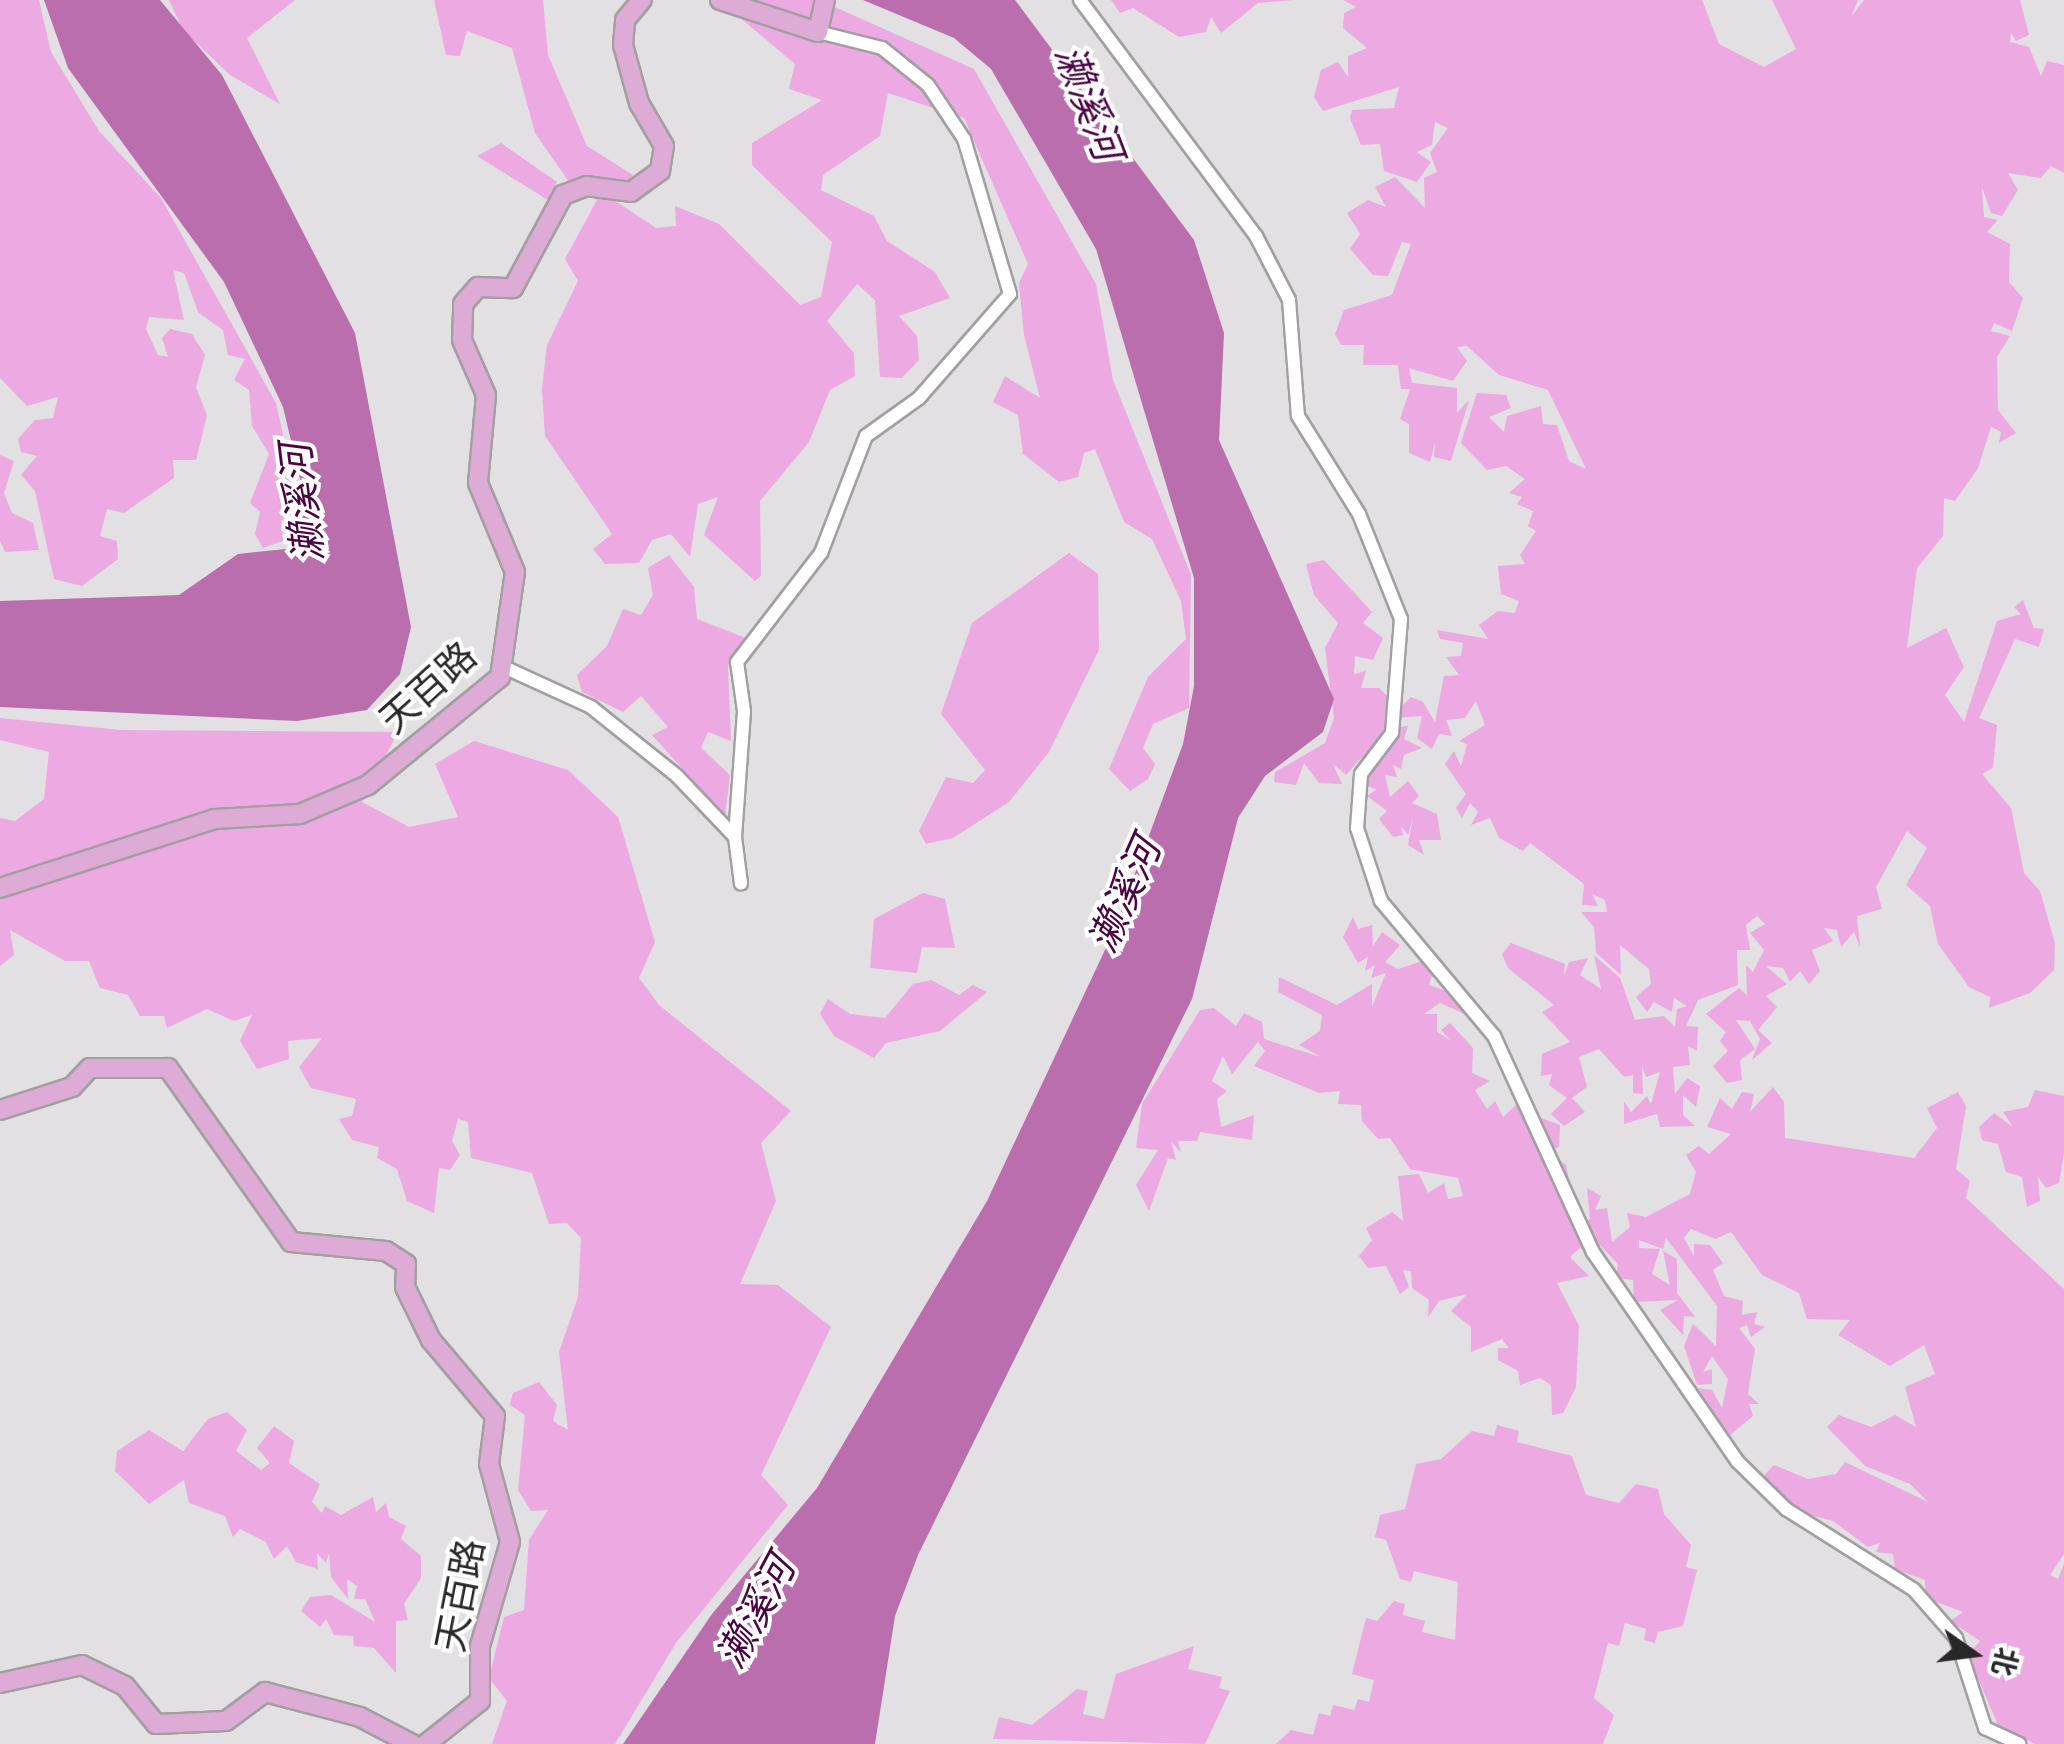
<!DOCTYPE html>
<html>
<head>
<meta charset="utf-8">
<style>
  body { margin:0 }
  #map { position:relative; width:2064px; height:1744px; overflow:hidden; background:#e2e0e2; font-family:"Sofia Sans Condensed","Noto Sans SC",sans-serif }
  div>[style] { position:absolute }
  .green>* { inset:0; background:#eda9e1 }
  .water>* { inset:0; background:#ba6ead }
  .roads { filter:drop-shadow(2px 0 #a29fa1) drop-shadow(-2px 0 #a29fa1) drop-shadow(0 2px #a29fa1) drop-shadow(0 -2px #a29fa1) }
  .minor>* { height:12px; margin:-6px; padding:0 6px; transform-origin:6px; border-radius:6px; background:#fff }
  .major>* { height:18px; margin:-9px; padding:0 9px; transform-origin:9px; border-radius:9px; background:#deabd6 }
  span { translate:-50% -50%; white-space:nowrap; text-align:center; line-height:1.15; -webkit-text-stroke:8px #fff; paint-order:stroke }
  .street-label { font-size:38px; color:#292829 }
  .water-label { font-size:40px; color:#4b0344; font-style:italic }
  .north { position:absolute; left:1924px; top:1604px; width:100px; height:100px; -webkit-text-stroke:8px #fff; paint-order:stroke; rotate:104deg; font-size:28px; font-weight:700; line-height:40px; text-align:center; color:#292829 }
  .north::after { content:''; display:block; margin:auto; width:35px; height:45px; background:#292829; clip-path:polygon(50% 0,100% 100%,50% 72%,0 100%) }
</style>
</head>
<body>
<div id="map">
  <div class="green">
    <i style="clip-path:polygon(0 0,39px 0,51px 52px,99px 131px,161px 198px,276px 403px,299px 506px,294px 537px,263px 548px,255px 534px,260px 512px,250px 503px,269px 454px,252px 426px,249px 390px,234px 380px,245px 359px,228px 355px,223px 330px,198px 312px,184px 273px,173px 270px,184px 320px,149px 317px,146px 329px,158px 355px,168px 357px,162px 338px,170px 329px,192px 334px,205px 355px,196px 388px,207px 415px,196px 460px,173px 460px,174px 478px,124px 513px,107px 509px,100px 536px,117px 541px,118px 559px,82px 586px,54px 579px,35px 491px,21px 475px,37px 456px,21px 452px,18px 439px,35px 420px,53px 418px,58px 397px,27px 406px,0 378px)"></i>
    <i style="clip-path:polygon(169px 0,295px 0,247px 38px,280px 104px,230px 75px,183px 30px)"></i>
    <i style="clip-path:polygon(434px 0,543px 0,548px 55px,587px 146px,633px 175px,614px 200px,656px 228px,676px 226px,675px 206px,719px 224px,800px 305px,821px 297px,832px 242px,752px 165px,752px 143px,822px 100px,789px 89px,795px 64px,719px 0,819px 0,974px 69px,1096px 284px,1113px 380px,1191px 575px,1189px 708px,1153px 724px,1143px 748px,1155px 764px,1148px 779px,1130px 791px,1109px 769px,1148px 677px,1186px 639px,1181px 601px,1152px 539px,1124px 522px,1095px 449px,1084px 453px,1078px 477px,1059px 482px,1023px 454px,1018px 415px,993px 402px,1005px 376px,1040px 398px,1024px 335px,1019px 283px,1028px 264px,964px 118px,888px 93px,880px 136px,823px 175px,821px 190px,874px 216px,887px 241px,935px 272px,950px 298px,899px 316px,917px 336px,919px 360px,902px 378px,880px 377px,875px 300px,857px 284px,827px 321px,854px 353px,855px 376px,830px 390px,809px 442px,760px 501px,761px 576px,755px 581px,704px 535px,718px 497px,698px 504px,690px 557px,671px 534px,652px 540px,639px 563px,605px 564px,593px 549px,612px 534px,545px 436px,542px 389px,547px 345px,578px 281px,565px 259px,597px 200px,569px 182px,535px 133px,512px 48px,467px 31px,460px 56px,446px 55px)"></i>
    <i style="clip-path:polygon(1111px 0,1294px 0,1258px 3px,1221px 33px,1211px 17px,1206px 32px,1179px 37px,1133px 8px,1120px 13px)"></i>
    <i style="clip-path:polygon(1343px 0,1702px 0,1719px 44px,1764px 67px,1796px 49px,1772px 0,1858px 0,1851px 17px,1864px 0,2020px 0,2029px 35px,2016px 41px,2011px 33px,2010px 42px,2029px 47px,2041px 76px,2047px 61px,2064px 65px,2064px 173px,2051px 166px,2041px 178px,2008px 173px,2018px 190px,2002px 216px,1991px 213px,1982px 187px,1984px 217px,1998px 220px,1987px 232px,2010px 244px,2009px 282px,2023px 298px,2012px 331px,1994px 323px,1991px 331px,2010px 336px,1997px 357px,1998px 410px,2016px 433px,1999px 443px,2001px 432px,1991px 427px,1978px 468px,1955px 501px,1944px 498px,1943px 536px,1917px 568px,1907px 648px,1946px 628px,1964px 667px,1945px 695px,1964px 722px,1997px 621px,2021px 614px,2014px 607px,2023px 600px,2034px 628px,2044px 629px,2039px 647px,2015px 639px,1979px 718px,1997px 725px,1993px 768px,1982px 774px,2011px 808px,2024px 873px,2040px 891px,2055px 943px,2054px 970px,2030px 993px,1989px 1008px,1990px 997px,1969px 987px,1938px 944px,1930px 906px,1906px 885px,1927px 848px,1907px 831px,1876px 887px,1882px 909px,1857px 916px,1860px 947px,1854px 932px,1841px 947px,1837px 930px,1824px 928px,1833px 941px,1812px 950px,1820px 971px,1809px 984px,1800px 971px,1790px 982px,1783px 968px,1766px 966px,1787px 984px,1766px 996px,1777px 1007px,1758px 1030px,1772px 1043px,1752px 1060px,1760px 1039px,1750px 1021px,1736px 1020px,1755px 1049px,1740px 1060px,1742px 1080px,1727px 1083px,1713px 1066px,1728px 1051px,1720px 1041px,1726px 1032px,1706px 1014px,1739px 988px,1747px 995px,1746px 965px,1753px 972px,1764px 950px,1750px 933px,1765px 924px,1757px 916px,1746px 925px,1750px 950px,1737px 950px,1738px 985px,1698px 1000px,1686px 1026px,1698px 1027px,1697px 1051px,1688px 1046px,1690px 1065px,1673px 1067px,1675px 1094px,1687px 1078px,1700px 1086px,1696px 1107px,1683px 1095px,1683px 1115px,1695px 1126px,1660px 1127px,1657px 1114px,1624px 1124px,1624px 1101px,1631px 1112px,1647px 1096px,1651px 1104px,1660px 1072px,1646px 1077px,1642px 1066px,1643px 1094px,1633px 1093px,1633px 1075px,1624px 1077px,1599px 1049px,1579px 1057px,1587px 1087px,1572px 1098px,1585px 1112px,1564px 1126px,1551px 1114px,1567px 1098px,1549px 1085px,1552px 1074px,1541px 1076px,1542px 1054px,1570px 1042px,1542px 1012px,1554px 1005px,1508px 968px,1502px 954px,1511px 943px,1565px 964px,1564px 976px,1569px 962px,1588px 958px,1580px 975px,1601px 989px,1594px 955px,1620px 978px,1635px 1020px,1664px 1016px,1675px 1027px,1677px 1009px,1687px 1006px,1674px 998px,1672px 1012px,1654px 1002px,1647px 1012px,1636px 997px,1651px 984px,1649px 969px,1620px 945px,1621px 975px,1596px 953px,1594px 927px,1581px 912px,1607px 912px,1605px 900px,1592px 894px,1598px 906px,1582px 905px,1584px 884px,1530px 843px,1523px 851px,1499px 838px,1490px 818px,1471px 825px,1478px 812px,1470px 803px,1462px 818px,1456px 808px,1466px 794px,1445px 764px,1454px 751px,1461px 766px,1467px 744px,1459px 741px,1485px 725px,1476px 701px,1465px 718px,1446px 720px,1452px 736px,1439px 734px,1432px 749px,1417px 738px,1422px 716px,1396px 718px,1394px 728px,1408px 726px,1404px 739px,1422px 748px,1404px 755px,1401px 769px,1393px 765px,1397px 777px,1385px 775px,1390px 797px,1408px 781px,1419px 796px,1412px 803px,1437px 814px,1441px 840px,1419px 840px,1424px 855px,1408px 845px,1413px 818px,1408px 835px,1401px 826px,1403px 835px,1393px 837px,1379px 819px,1387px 811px,1367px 796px,1377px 789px,1360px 784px,1378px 759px,1361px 758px,1346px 775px,1333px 764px,1342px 784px,1319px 783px,1304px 763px,1296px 785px,1274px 782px,1275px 772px,1325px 743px,1334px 718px,1325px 648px,1338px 623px,1314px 595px,1306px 564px,1324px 560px,1372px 612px,1363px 623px,1383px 638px,1373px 660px,1355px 656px,1354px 674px,1366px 671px,1361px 688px,1379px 688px,1400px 708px,1411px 697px,1423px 702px,1435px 722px,1444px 676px,1459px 675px,1446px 657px,1461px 656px,1463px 643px,1440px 639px,1437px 630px,1488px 639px,1479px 625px,1498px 611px,1515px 613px,1519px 601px,1501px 594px,1498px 566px,1525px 564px,1520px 555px,1536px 531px,1528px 526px,1533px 511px,1517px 504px,1522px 497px,1509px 493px,1525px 479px,1506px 466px,1487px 470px,1461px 443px,1477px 393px,1506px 395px,1511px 408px,1489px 417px,1504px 432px,1507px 416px,1541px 406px,1543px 424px,1557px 425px,1569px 461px,1586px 469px,1548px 390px,1499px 375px,1467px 346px,1457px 347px,1467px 361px,1453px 381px,1409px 368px,1412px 383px,1457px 388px,1457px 413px,1469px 400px,1451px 461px,1434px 457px,1435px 443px,1430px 462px,1409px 453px,1409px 424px,1400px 419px,1410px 389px,1401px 389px,1398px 365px,1363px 365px,1364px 345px,1341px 345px,1335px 334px,1344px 310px,1392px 295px,1411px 244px,1402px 242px,1388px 276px,1373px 275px,1350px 249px,1360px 234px,1347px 213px,1368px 200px,1386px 207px,1375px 187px,1395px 177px,1425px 208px,1424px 178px,1437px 172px,1430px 153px,1448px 128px,1435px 122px,1432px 145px,1417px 152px,1431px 162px,1417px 182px,1384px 171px,1380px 144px,1361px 145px,1350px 118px,1352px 110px,1394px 108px,1399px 87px,1323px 111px,1314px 97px,1321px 70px,1338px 62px,1348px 77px,1348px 56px,1367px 48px,1343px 28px,1344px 13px,1356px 7px)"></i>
    <i style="clip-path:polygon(501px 143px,557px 182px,548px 200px,477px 156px)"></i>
    <i style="clip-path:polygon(0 455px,14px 461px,4px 493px,12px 513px,33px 523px,39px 550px,5px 552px,0 541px)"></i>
    <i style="clip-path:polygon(1069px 553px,1098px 574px,1099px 650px,1049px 752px,1009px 802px,953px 838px,926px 844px,919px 831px,946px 777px,973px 783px,985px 770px,941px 714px,972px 623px)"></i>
    <i style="clip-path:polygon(669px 555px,694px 587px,697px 619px,751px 640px,728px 665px,731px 741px,708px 732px,701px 748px,730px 775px,725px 816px,652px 735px,668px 727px,641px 696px,623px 712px,582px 692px,577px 675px,607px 646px,623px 609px,641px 615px,653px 595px,648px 568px)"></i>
    <i style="clip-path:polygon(0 718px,121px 730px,398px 732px,362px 802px,409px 827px,458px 817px,435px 764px,474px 741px,568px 770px,618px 817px,655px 942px,639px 978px,659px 1005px,791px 1111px,761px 1143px,776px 1201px,740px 1284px,778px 1285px,831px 1327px,761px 1475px,788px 1505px,676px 1643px,615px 1744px,492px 1744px,507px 1701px,489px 1678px,504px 1617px,524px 1610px,529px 1540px,548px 1510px,531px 1511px,518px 1490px,525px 1415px,510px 1405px,513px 1393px,539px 1382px,557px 1405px,553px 1421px,568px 1430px,559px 1352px,578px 1297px,581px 1238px,567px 1223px,549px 1224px,532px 1173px,471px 1158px,468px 1122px,458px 1119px,452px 1141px,460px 1155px,450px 1170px,439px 1168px,434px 1213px,407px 1201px,397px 1169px,377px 1158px,379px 1147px,352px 1140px,339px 1119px,352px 1116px,356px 1099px,311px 1088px,299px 1067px,322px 1038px,288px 1041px,289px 1059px,257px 1069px,240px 1041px,252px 1015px,234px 1021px,207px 1009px,167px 1028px,164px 1016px,140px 1016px,128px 995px,100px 988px,89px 961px,65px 961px,10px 930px,14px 955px,0 966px,0 818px,15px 821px,44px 799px,49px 752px,0 740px)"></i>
    <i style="clip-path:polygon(923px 893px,945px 899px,955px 948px,922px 947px,917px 973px,870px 968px,874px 919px)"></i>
    <i style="clip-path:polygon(1353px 917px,1358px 929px,1372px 925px,1373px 946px,1382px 932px,1400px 945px,1385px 962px,1398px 969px,1438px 956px,1429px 985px,1447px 991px,1440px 984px,1458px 982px,1469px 1016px,1440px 1003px,1424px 1014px,1437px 1014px,1437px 1032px,1450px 1040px,1441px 1030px,1450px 1023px,1473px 1048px,1472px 1073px,1490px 1081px,1475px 1090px,1487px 1109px,1495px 1101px,1503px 1117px,1526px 1096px,1541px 1118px,1560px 1125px,1559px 1147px,1547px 1151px,1566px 1165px,1578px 1225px,1590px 1219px,1587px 1188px,1601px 1196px,1595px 1210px,1607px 1208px,1612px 1242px,1630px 1227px,1627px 1213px,1646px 1217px,1690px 1194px,1696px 1172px,1686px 1155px,1699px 1146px,1709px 1154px,1731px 1134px,1707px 1127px,1720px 1098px,1732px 1109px,1742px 1092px,1754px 1094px,1750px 1112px,1773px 1087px,1784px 1102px,1785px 1138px,1914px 1158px,1937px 1128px,1927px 1108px,1958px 1092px,1966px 1106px,1956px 1169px,1970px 1181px,1966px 1198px,2064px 1289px,2064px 1554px,2050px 1575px,2058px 1579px,2064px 1564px,2064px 1744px,2035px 1744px,1998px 1725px,1968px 1655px,1980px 1641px,1950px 1621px,1963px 1612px,1926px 1598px,1925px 1580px,1895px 1569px,1893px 1554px,1876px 1552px,1880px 1543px,1868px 1547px,1833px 1521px,1794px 1511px,1761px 1479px,1774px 1465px,1808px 1479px,1836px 1474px,1845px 1462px,1928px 1502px,1910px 1484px,1865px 1466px,1827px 1427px,1839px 1415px,1871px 1427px,1895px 1415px,1916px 1427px,1905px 1387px,1935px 1374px,1924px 1345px,1890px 1366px,1838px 1335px,1850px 1320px,1807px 1319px,1799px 1293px,1762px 1275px,1731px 1232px,1715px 1239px,1691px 1229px,1684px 1238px,1694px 1256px,1694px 1244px,1710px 1245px,1723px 1263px,1713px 1270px,1724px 1296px,1743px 1301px,1742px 1315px,1757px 1312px,1754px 1324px,1765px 1327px,1751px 1337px,1747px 1325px,1739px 1328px,1755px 1349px,1748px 1394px,1759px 1404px,1749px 1404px,1753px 1416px,1729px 1436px,1698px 1388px,1712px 1390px,1722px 1408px,1728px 1379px,1712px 1356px,1703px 1372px,1712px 1369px,1712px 1384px,1697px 1385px,1684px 1346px,1693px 1324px,1716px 1346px,1717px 1306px,1666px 1238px,1663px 1249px,1639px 1240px,1639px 1248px,1660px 1249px,1652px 1274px,1670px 1285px,1663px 1251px,1677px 1259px,1677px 1293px,1695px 1317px,1684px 1316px,1683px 1335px,1660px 1310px,1678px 1300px,1634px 1302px,1633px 1280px,1616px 1278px,1618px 1264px,1597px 1242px,1597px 1256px,1580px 1248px,1570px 1257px,1589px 1276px,1557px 1283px,1579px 1326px,1576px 1387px,1563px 1413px,1552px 1415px,1551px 1385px,1540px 1378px,1520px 1385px,1518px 1371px,1498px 1360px,1498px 1348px,1509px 1348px,1502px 1339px,1471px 1352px,1471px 1327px,1451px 1311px,1467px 1294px,1439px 1301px,1428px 1317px,1429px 1300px,1412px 1288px,1411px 1271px,1403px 1270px,1409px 1287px,1400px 1294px,1386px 1266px,1368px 1268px,1359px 1256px,1372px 1240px,1366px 1228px,1392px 1212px,1403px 1221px,1398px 1176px,1419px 1174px,1428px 1193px,1444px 1183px,1448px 1199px,1463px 1196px,1458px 1178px,1410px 1169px,1390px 1138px,1378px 1139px,1362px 1121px,1361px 1105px,1338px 1104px,1340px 1091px,1319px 1093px,1254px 1066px,1265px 1051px,1258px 1042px,1232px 1074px,1223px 1056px,1212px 1081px,1227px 1091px,1217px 1099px,1221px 1127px,1254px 1115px,1252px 1140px,1200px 1132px,1197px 1141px,1178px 1141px,1181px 1153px,1171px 1141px,1176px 1160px,1168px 1158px,1149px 1211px,1136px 1185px,1158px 1150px,1136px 1148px,1142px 1104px,1200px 1010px,1214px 1008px,1236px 1026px,1244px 1013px,1262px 1022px,1264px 1039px,1321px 1057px,1299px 1045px,1320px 1031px,1322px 1015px,1278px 992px,1279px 977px,1337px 1005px,1372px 984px,1372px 1007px,1386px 973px,1371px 978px,1375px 965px,1365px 971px,1368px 957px,1358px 963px,1343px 937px)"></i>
    <i style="clip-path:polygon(931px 980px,959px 995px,973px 985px,987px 992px,940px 1031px,886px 1043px,874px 1058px,834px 1036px,820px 1014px,828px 999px,850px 1014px,885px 1018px,913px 984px)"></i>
    <i style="clip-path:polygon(2035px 1090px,2064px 1096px,2064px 1153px,2059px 1183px,2046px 1188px,2038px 1177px,2040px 1201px,2027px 1207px,2022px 1177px,2006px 1172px,1998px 1144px,1982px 1140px,1979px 1127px,1994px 1113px,2013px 1127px,2003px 1112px,2028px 1107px)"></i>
    <i style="clip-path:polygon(227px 1412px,247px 1430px,236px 1451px,261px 1470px,270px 1463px,257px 1448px,274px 1426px,294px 1441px,289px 1463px,320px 1484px,312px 1502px,322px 1513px,325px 1506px,341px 1515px,373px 1497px,376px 1512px,386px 1503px,389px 1517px,406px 1526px,401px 1539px,421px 1556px,421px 1578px,404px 1604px,408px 1620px,396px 1621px,396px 1673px,374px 1648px,354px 1646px,353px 1636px,334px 1635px,326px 1619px,320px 1627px,301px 1611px,310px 1597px,331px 1595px,375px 1622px,365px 1599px,354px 1599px,357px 1586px,347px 1579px,348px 1599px,331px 1577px,329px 1553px,326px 1563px,317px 1553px,318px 1569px,296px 1562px,287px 1546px,274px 1559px,266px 1542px,240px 1529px,233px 1537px,225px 1516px,189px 1503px,184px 1480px,149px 1504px,115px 1471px,117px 1451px,149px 1430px,183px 1451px,208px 1419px)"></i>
    <i style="clip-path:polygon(1497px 1425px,1519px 1431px,1517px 1442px,1572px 1456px,1586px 1495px,1619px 1503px,1636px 1484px,1658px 1489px,1664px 1514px,1691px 1545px,1686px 1567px,1697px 1570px,1683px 1626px,1658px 1632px,1655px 1643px,1644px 1640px,1646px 1629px,1625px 1623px,1619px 1646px,1608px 1643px,1594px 1698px,1614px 1715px,1603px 1744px,1276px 1744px,1291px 1730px,1313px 1735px,1319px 1713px,1330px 1716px,1333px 1705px,1354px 1710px,1358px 1699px,1369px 1702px,1374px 1680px,1352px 1674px,1366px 1618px,1377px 1621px,1394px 1601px,1405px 1604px,1403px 1615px,1425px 1621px,1422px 1632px,1455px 1640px,1458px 1582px,1414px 1571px,1411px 1582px,1400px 1579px,1386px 1540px,1375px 1537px,1380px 1515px,1405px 1509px,1416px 1464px,1441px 1459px,1472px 1431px,1494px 1436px)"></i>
    <i style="clip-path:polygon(1194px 1646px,1188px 1669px,1222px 1677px,1219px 1688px,1230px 1691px,1205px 1744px,993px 1739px,999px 1717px,1032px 1725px,1077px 1689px,1088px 1691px,1083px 1714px,1104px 1719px,1116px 1674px)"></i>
  </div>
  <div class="water">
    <i style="clip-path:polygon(44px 0,160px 0,222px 75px,355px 333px,411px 627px,400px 674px,367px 710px,297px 721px,0 707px,0 601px,179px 595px,238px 554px,295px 548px,306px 504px,283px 407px,224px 282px,68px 68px)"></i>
    <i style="clip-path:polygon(863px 0,1015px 0,1194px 240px,1224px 333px,1219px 440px,1334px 699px,1323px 732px,1265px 776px,1238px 818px,1192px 999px,918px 1555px,895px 1616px,875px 1744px,623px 1744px,712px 1614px,817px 1488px,987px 1201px,1112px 935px,1183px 744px,1194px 686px,1194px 578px,1096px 249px,991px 69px,954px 38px)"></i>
  </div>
  <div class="roads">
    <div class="minor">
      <i style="left:1080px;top:0;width:294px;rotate:53.3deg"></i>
      <i style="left:1256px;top:236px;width:72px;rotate:62.7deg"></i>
      <i style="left:1289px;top:300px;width:116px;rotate:85.6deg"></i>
      <i style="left:1298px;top:416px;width:115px;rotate:58.1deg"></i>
      <i style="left:1359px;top:514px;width:113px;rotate:68.2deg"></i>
      <i style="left:1401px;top:619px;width:114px;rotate:94.5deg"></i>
      <i style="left:1392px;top:733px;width:51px;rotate:127.1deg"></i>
      <i style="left:1361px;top:774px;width:54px;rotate:94.2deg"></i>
      <i style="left:1357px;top:828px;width:77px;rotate:71.8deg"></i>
      <i style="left:1381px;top:901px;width:176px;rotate:50.1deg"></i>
      <i style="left:1494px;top:1036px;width:238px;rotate:65.4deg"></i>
      <i style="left:1593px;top:1252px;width:254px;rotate:55.4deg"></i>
      <i style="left:1737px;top:1461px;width:69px;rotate:44.4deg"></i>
      <i style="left:1786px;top:1509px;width:151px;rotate:32.3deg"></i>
      <i style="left:1914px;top:1590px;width:64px;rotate:48.8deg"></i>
      <i style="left:1956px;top:1638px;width:95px;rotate:72.1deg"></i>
      <i style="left:1985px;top:1728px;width:38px;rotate:25deg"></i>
      <i style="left:506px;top:668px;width:94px;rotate:24.6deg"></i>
      <i style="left:591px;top:707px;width:110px;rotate:38.7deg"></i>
      <i style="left:677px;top:776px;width:84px;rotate:46.4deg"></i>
      <i style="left:735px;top:837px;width:47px;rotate:82.7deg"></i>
      <i style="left:735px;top:837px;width:126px;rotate:-85.9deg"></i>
      <i style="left:744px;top:711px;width:49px;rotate:-98.1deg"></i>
      <i style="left:737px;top:662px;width:138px;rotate:-52.4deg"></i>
      <i style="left:821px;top:553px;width:125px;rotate:-69deg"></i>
      <i style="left:866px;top:436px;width:65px;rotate:-35.6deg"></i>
      <i style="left:919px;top:398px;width:138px;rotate:-48.8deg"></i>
      <i style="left:1010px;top:294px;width:162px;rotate:-106.5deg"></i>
      <i style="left:964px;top:139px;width:65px;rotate:-123.7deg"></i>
      <i style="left:928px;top:85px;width:59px;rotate:-141.2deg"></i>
      <i style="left:882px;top:48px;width:66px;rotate:-166deg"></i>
    </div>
    <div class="major">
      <i style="left:720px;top:0;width:103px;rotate:18.1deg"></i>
      <i style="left:818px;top:32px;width:33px;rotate:-78deg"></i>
      <i style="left:0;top:888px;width:226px;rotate:-17.8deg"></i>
      <i style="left:215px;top:819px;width:85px;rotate:-3.4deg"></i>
      <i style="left:300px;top:814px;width:74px;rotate:-23.1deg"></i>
      <i style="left:368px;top:785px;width:171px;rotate:-39.3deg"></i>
      <i style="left:500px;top:677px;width:106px;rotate:-81.9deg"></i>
      <i style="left:515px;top:572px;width:96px;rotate:-112.6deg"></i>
      <i style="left:478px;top:483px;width:88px;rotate:-84.8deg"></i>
      <i style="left:486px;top:395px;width:60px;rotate:-113.6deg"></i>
      <i style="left:462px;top:340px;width:36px;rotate:-88deg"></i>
      <i style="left:463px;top:304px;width:23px;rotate:-49deg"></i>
      <i style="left:478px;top:287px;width:35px;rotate:2deg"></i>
      <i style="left:513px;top:288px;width:106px;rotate:-61.7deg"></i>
      <i style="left:563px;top:195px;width:25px;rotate:-21deg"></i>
      <i style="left:586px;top:186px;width:45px;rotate:7.6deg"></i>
      <i style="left:631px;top:192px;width:36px;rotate:-36deg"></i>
      <i style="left:660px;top:171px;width:25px;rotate:-81deg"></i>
      <i style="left:664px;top:146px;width:50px;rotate:-120.2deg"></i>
      <i style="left:639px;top:103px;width:60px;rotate:-105.4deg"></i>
      <i style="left:623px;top:45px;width:25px;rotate:-85deg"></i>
      <i style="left:625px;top:20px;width:26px;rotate:-50deg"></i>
      <i style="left:0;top:1110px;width:76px;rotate:-17.7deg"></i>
      <i style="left:72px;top:1087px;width:26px;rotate:-47deg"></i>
      <i style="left:90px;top:1068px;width:78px"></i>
      <i style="left:168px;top:1068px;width:213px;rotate:54.7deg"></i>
      <i style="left:291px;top:1242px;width:95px;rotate:5.4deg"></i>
      <i style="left:386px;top:1251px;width:24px;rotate:33deg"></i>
      <i style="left:406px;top:1264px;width:23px;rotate:92deg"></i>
      <i style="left:405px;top:1287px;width:59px;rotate:63.9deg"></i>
      <i style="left:431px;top:1340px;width:99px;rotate:49.9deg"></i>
      <i style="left:495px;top:1416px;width:48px;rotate:97.1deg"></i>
      <i style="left:489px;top:1464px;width:81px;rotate:74.9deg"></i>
      <i style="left:510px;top:1542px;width:108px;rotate:106.1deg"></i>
      <i style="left:480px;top:1646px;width:55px;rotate:90deg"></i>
      <i style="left:480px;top:1701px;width:69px;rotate:141.5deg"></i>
      <i style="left:0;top:1683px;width:84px;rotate:-12.4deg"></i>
      <i style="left:82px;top:1665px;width:48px;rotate:26deg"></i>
      <i style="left:125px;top:1686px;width:49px;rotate:50.8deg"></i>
      <i style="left:156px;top:1724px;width:70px;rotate:-2.5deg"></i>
      <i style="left:226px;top:1721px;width:49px;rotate:-36.6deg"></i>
      <i style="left:265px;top:1692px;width:98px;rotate:14.7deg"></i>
      <i style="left:360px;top:1717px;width:59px;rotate:27.4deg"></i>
    </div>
  </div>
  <div class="street-label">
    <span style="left:429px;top:689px;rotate:-42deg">天百路</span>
    <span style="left:462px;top:1596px;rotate:-79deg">天百路</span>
  </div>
  <div class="water-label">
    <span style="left:1087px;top:103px;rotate:69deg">濑溪河</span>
    <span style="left:304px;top:503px;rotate:-97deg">濑溪河</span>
    <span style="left:1126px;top:896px;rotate:-66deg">濑溪河</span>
    <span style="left:757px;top:1613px;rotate:-62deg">濑溪河</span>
  </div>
  <div class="north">北</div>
</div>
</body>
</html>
